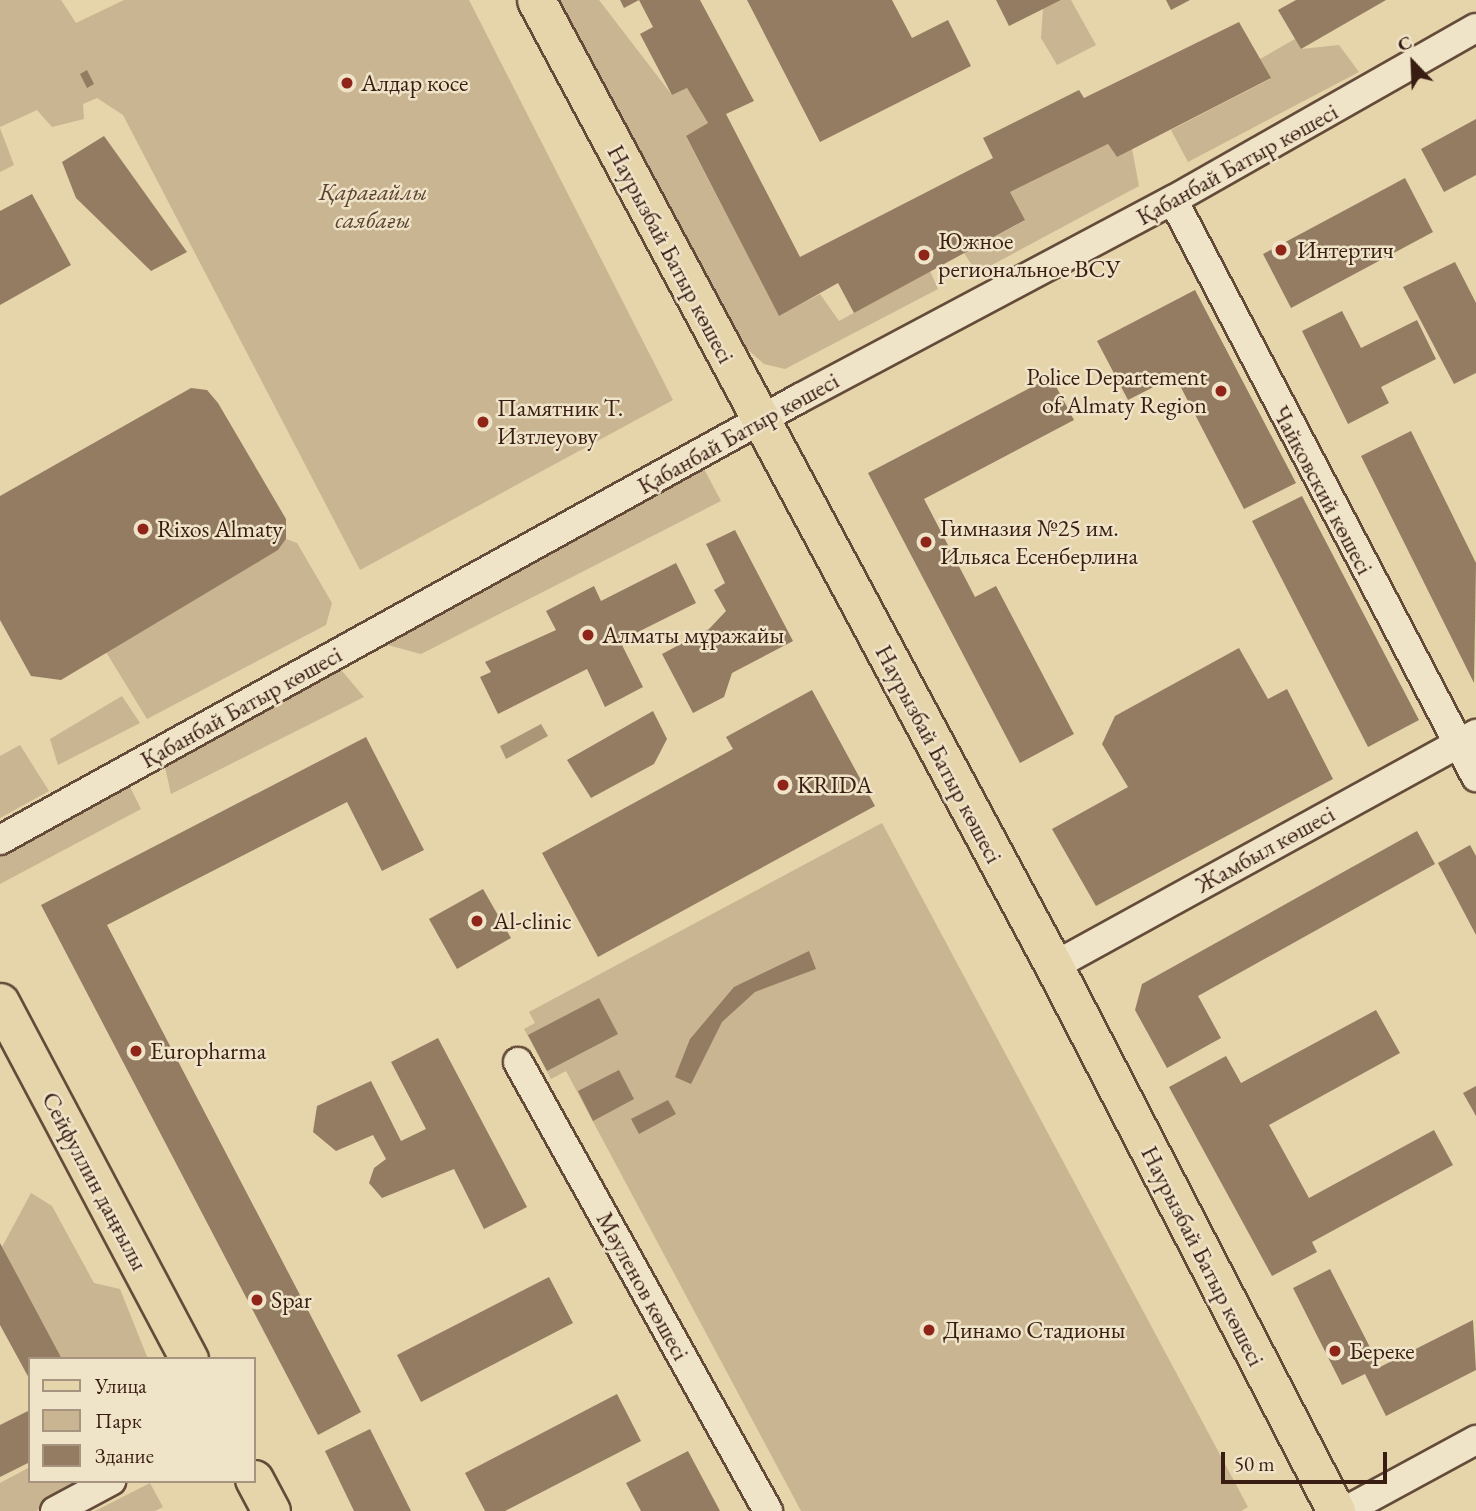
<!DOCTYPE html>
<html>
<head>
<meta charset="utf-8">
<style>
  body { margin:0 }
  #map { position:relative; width:1476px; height:1511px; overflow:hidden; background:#e6d4ab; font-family:"EB Garamond",serif }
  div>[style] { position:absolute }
  .green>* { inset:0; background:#c9b591 }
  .water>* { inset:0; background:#ab9677 }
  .building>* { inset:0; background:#937c62 }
  .roads { filter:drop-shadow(2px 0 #644b39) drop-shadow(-2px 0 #644b39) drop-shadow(0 2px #644b39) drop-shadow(0 -2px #644b39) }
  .minor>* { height:28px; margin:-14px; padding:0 14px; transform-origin:14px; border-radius:14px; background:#efe3c8 }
  .major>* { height:37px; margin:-18.5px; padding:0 18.5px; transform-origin:18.5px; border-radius:18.5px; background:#e6d4ab }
  .dots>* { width:19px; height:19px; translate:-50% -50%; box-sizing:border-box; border:4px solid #efe3c8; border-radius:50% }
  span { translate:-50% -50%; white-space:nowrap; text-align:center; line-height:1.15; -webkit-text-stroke:5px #efe3c8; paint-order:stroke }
  .poi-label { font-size:24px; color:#391d13 }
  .left { translate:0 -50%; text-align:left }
  .right { translate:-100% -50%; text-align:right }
  .street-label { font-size:24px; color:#391d13 }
  .park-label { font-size:24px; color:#5d4332; font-style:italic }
  .legend { position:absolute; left:28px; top:1357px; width:228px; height:126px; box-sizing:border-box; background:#efe3c8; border:2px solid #a69480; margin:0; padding:9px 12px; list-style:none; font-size:21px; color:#391d13 }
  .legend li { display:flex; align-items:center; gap:14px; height:35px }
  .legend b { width:35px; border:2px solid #a69480 }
  .north { position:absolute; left:1378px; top:28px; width:70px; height:70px; -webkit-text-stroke:5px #efe3c8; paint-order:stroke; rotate:337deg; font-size:19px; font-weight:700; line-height:28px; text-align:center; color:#391d13 }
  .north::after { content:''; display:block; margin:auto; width:24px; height:32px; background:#391d13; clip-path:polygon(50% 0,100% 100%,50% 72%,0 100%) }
  .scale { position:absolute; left:1221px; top:1452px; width:166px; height:32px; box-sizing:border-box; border:4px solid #391d13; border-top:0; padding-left:9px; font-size:21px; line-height:24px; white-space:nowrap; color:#391d13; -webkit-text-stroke:5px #efe3c8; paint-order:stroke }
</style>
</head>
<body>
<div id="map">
  <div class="green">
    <i style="clip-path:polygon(0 0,61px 0,76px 23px,124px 0,469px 0,673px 400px,360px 570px,123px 115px,97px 98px,83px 104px,84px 119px,52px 127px,37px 110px,0 127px)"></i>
    <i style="clip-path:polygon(558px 0,599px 0,672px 95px,687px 88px,708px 123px,686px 137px,779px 315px,820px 294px,839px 321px,930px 271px,938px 289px,785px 369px,764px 364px,746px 348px)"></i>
    <i style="clip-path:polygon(1061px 0,1071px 0,1096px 45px,1057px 65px,1041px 38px,1043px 9px)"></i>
    <i style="clip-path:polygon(1295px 39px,1301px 49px,1339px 45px,1359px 72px,1188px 162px,1171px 130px,1270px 79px,1260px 59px)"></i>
    <i style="clip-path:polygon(0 128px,14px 165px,0 172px)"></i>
    <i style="clip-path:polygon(1108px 144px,1117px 157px,1132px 149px,1139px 186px,977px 273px,964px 253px,1024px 221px,1010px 192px)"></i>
    <i style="clip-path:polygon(704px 469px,721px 501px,421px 654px,380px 643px)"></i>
    <i style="clip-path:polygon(286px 539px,297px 543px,332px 603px,326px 625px,147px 719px,106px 652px,278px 550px)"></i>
    <i style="clip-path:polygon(337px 665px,364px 697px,171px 794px,163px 758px)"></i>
    <i style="clip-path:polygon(122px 696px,140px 723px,58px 765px,50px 739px)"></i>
    <i style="clip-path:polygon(20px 745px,49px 791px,0 818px,0 756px)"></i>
    <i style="clip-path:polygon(126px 779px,141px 809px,0 884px,0 849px)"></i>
    <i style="clip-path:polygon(882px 823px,1248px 1507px,1241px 1511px,801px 1511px,566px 1071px,551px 1079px,524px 1029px,535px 1023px,529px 1012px)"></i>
    <i style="clip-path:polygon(31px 1193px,52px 1206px,94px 1283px,120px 1289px,148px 1359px,62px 1359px,2px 1247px)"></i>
    <i style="clip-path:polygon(30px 1467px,30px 1481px,92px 1481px,36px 1511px,0 1511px,0 1483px)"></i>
    <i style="clip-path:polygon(150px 1483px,163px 1507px,155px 1511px,95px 1511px)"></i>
  </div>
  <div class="water">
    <i style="clip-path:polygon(541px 724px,548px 736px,506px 759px,500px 746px)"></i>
  </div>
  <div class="building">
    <i style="clip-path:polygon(620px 0,700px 0,754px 101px,726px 114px,800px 257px,993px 158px,983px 138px,1079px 90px,1084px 98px,1239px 22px,1271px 78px,1117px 157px,1108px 144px,1010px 192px,1025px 220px,854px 313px,838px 283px,779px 316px,686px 136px,708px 123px,687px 88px,672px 95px,640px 34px,653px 27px,639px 0,624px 8px)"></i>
    <i style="clip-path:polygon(747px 0,892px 0,912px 38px,948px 20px,971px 66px,820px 142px)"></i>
    <i style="clip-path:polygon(996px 0,1061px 0,1009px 26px)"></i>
    <i style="clip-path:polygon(1166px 0,1190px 0,1171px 10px)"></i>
    <i style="clip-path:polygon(1296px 0,1386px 0,1301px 49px,1278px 10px)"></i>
    <i style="clip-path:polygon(87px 70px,94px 84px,87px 88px,80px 74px)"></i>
    <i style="clip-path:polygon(1476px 119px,1476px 175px,1444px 192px,1421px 149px)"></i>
    <i style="clip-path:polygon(104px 136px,187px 252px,151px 271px,76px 198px,62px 162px)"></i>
    <i style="clip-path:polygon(1405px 178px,1433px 232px,1291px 308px,1263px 254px)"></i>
    <i style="clip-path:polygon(32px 194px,71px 265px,0 305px,0 211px)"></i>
    <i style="clip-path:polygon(1455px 262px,1476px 303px,1476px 373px,1454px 384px,1403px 287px)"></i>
    <i style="clip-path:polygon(1195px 290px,1296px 483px,1244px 509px,1175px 376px,1128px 400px,1097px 341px)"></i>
    <i style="clip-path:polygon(1342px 311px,1361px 348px,1417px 320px,1436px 359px,1381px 387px,1389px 403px,1348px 424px,1302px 331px)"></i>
    <i style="clip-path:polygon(1051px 377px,1074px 420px,924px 499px,975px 597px,996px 586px,1074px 734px,1020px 763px,868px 473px)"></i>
    <i style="clip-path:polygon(191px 388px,207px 390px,218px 403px,286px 519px,286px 539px,278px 550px,61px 680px,31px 676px,0 620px,0 496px)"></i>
    <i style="clip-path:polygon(1411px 431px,1476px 563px,1474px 683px,1361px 456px)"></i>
    <i style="clip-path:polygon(1302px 496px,1419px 720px,1368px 747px,1252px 521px)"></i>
    <i style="clip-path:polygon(735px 530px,793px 641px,732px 673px,724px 697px,693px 713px,662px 654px,709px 629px,726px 611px,714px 590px,725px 583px,706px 544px)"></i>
    <i style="clip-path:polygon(676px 563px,696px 603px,620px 641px,643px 687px,605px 707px,587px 669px,498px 714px,480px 677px,491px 672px,485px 662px,556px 630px,546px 611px,594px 586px,601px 601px)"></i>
    <i style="clip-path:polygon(1239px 648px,1268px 699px,1287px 689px,1333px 779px,1096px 906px,1052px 829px,1128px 787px,1102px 744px,1115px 716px)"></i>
    <i style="clip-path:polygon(812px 690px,875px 806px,598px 957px,542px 853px,733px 749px,726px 737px)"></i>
    <i style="clip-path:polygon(653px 711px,667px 739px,654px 764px,591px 798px,567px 760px)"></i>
    <i style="clip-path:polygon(366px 737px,424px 850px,382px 871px,347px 802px,107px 925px,361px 1412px,318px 1435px,41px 905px)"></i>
    <i style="clip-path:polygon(1417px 831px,1435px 864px,1198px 996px,1221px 1038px,1167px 1068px,1135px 1010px,1142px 984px)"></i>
    <i style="clip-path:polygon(1470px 845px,1476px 856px,1476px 935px,1438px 863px)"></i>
    <i style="clip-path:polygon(483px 889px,511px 938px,457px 969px,429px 919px)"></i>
    <i style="clip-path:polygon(809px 951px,816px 969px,755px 992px,722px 1022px,691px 1084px,675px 1077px,690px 1039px,734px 987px)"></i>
    <i style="clip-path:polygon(599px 998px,618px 1034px,547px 1071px,528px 1035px)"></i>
    <i style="clip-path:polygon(1376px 1010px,1400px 1053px,1269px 1125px,1309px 1198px,1434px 1130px,1453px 1165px,1312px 1242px,1317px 1252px,1272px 1276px,1169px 1087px,1226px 1056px,1241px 1083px)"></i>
    <i style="clip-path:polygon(438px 1038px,527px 1207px,484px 1229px,454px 1169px,382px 1198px,369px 1183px,374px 1168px,386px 1159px,373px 1135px,336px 1151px,313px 1132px,317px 1106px,371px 1081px,401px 1141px,426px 1129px,391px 1062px)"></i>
    <i style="clip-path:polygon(619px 1070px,634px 1099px,593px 1121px,578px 1091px)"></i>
    <i style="clip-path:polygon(1476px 1086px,1476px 1116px,1463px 1093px)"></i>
    <i style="clip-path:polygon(668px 1100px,676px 1114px,639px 1134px,631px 1119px)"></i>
    <i style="clip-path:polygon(0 1243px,62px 1359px,30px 1359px,30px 1380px,0 1325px)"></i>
    <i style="clip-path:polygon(1330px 1269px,1380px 1367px,1473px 1320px,1476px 1370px,1386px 1416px,1365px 1374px,1342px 1385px,1293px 1288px)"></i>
    <i style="clip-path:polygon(549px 1277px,573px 1323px,421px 1402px,397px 1355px)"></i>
    <i style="clip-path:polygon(617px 1394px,641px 1441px,505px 1511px,485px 1511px,465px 1473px)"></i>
    <i style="clip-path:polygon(30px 1410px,30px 1462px,0 1477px,0 1425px)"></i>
    <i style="clip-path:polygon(370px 1429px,411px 1511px,354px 1511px,325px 1451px)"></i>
    <i style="clip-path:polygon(688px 1451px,720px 1511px,641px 1511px,626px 1483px)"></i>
  </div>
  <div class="roads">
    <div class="minor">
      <i style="left:1173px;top:200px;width:652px;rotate:62.29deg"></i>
      <i style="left:0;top:840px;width:914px;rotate:-28.92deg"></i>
      <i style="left:800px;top:398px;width:422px;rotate:-28deg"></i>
      <i style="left:1173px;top:200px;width:348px;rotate:-29.6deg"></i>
      <i style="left:1054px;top:966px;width:482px;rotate:-28.8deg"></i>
      <i style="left:518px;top:1062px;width:514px;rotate:60.89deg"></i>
      <i style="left:55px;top:1511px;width:64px;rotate:-28.2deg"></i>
      <i style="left:1345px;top:1511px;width:149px;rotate:-28.5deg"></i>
    </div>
    <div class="major">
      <i style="left:536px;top:0;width:1096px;rotate:61.8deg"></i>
      <i style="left:1054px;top:966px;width:614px;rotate:62.64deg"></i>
      <i style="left:0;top:1002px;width:404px;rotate:62.1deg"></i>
      <i style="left:254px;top:1479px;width:36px;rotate:62deg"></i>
    </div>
  </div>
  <div class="dots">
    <i style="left:347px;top:83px;background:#8f2418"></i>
    <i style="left:1281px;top:250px;background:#8f2418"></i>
    <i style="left:924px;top:255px;background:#8f2418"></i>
    <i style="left:1221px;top:391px;background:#8f2418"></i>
    <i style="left:483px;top:422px;background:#8f2418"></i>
    <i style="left:143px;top:529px;background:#8f2418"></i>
    <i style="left:926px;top:542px;background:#8f2418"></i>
    <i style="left:588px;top:635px;background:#8f2418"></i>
    <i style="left:783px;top:785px;background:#8f2418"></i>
    <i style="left:477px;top:921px;background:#8f2418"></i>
    <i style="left:136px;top:1051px;background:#8f2418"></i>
    <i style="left:257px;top:1300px;background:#8f2418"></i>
    <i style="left:929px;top:1330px;background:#8f2418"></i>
    <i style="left:1335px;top:1351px;background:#8f2418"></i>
  </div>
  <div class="poi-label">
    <span class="left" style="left:361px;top:83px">Алдар косе</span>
    <span class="left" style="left:938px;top:255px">Южное<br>региональное ВСУ</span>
    <span class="left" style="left:1297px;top:250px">Интертич</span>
    <span class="right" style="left:1207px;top:391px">Police Departement<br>of Almaty Region</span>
    <span class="left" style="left:497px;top:422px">Памятник Т.<br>Изтлеуову</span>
    <span class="left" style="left:940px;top:542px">Гимназия №25 им.<br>Ильяса Есенберлина</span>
    <span class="left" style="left:157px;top:529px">Rixos Almaty</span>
    <span class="left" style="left:602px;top:635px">Алматы мұражайы</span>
    <span class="left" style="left:797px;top:785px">KRIDA</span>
    <span class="left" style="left:493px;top:921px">Al-clinic</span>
    <span class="left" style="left:150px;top:1051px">Europharma</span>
    <span class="left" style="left:271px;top:1300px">Spar</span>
    <span class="left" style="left:943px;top:1330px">Динамо Стадионы</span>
    <span class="left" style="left:1349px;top:1351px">Береке</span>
  </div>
  <div class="street-label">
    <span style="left:1237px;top:164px;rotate:-29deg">Қабанбай Батыр көшесі</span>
    <span style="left:671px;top:254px;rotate:62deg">Наурызбай Батыр көшесі</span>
    <span style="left:738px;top:433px;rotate:-29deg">Қабанбай Батыр көшесі</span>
    <span style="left:1323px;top:490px;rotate:62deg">Чайковский көшесі</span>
    <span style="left:241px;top:707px;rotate:-29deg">Қабанбай Батыр көшесі</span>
    <span style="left:939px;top:754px;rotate:62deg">Наурызбай Батыр көшесі</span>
    <span style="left:1265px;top:849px;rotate:-29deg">Жамбыл көшесі</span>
    <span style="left:95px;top:1181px;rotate:62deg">Сейфуллин даңғылы</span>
    <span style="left:1203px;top:1256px;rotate:63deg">Наурызбай Батыр көшесі</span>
    <span style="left:643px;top:1286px;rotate:61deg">Мәуленов көшесі</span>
  </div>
  <div class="park-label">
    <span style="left:373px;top:206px">Қарағайлы<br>саябағы</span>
  </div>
  <ul class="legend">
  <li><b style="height:9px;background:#e6d4ab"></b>Улица</li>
  <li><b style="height:19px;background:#c9b591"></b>Парк</li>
  <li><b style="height:19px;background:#937c62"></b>Здание</li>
  </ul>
  <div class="north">С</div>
  <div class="scale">50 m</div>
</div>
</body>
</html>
